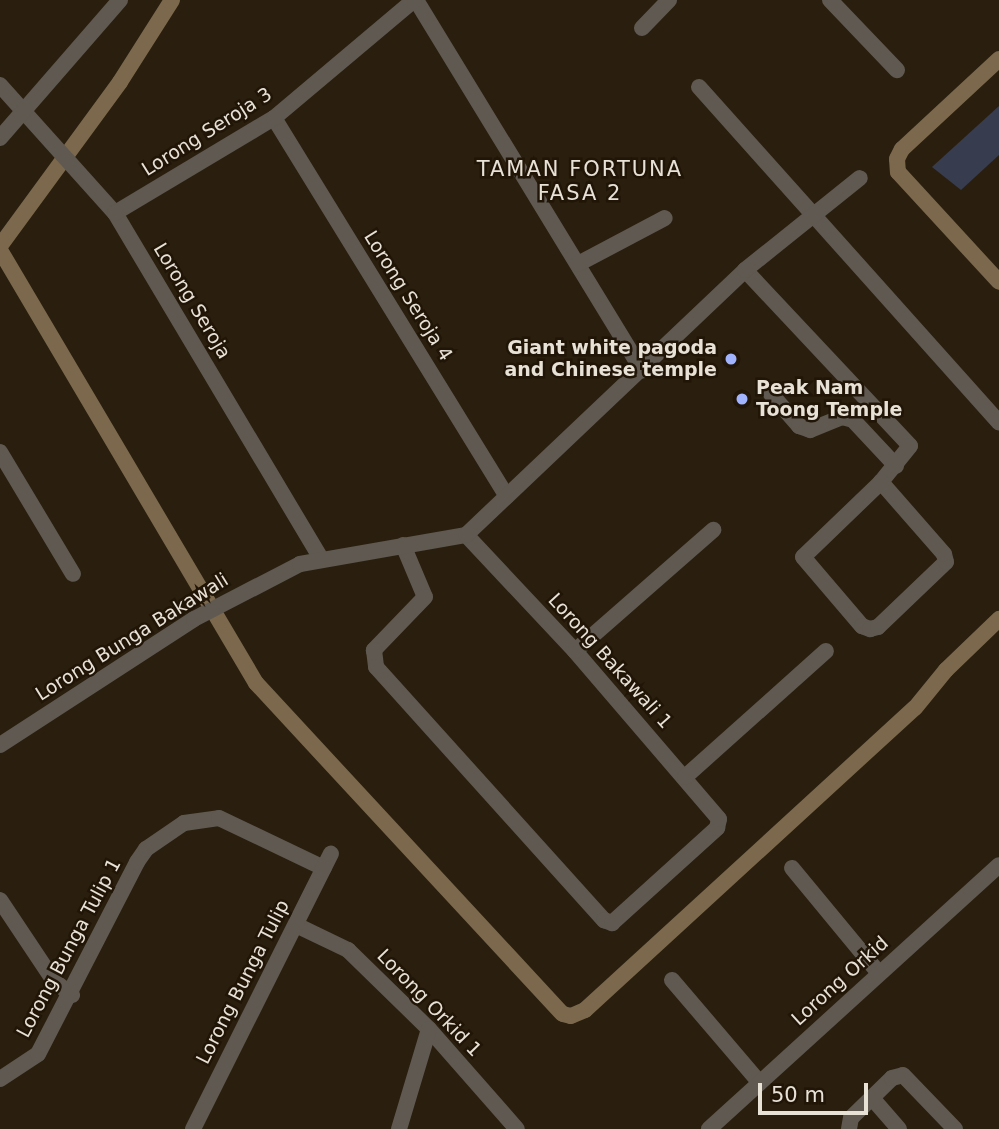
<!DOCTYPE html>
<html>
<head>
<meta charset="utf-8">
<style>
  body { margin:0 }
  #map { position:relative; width:999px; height:1129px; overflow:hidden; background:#2a1f0e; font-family:"DejaVu Sans",sans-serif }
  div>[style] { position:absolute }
  .canal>* { height:16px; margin:-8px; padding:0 8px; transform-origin:8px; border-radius:8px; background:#7c694d }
  .building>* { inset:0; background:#383c4f }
  .minor>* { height:16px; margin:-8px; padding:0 8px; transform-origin:8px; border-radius:8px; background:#5f5951 }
  .dots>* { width:19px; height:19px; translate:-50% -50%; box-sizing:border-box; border:4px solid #201506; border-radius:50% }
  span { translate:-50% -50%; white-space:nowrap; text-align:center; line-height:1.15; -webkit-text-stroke:5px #201506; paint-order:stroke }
  .street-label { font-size:19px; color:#e8e1d6 }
  .poi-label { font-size:19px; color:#e8e1d6; font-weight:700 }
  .right { translate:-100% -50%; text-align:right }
  .left { translate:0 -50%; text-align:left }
  .neighbourhood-label { font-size:21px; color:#e8e1d6; letter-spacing:2px }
  .scale { position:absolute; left:758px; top:1083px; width:110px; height:32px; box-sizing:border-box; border:4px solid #e8e1d6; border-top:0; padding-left:9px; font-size:21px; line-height:24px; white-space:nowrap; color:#e8e1d6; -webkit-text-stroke:5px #201506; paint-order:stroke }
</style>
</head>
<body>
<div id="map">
  <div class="canal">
    <i style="left:999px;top:59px;width:132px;rotate:137.1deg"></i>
    <i style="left:902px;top:149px;width:11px;rotate:117deg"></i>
    <i style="left:897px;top:159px;width:13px;rotate:86deg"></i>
    <i style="left:898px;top:172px;width:149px;rotate:47.4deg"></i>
    <i style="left:0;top:246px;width:203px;rotate:-53.8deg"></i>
    <i style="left:120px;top:82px;width:97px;rotate:-57.6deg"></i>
    <i style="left:0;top:250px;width:503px;rotate:59.41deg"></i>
    <i style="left:256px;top:683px;width:451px;rotate:47.2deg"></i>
    <i style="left:563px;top:1014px;width:8px;rotate:14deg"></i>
    <i style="left:571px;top:1016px;width:15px;rotate:-23deg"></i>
    <i style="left:585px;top:1010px;width:447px;rotate:-42.5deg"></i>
    <i style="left:915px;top:708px;width:49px;rotate:-50.8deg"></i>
    <i style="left:946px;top:670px;width:74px;rotate:-43.9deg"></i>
  </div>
  <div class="building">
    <i style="clip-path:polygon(999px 106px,999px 155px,961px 190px,932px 167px)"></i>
  </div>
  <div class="minor">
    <i style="left:416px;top:0;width:434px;rotate:58.6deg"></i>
    <i style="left:830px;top:0;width:97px;rotate:46.3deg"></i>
    <i style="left:642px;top:28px;width:39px;rotate:-46deg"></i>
    <i style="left:0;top:85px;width:172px;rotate:48.1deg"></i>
    <i style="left:115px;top:213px;width:403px;rotate:59.2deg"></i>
    <i style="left:699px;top:87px;width:450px;rotate:48.2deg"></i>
    <i style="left:274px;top:118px;width:444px;rotate:58.4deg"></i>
    <i style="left:0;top:138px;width:183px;rotate:-49deg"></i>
    <i style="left:115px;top:213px;width:185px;rotate:-30.9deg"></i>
    <i style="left:274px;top:118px;width:183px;rotate:-40.1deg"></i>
    <i style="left:578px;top:264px;width:98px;rotate:-27.9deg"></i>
    <i style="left:745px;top:270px;width:241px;rotate:46.8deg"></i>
    <i style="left:910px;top:446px;width:46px;rotate:128.9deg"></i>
    <i style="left:881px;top:482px;width:108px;rotate:136.1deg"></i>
    <i style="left:803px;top:557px;width:91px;rotate:49.5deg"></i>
    <i style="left:862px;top:626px;width:9px;rotate:21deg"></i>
    <i style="left:870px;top:629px;width:8px;rotate:-14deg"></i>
    <i style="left:878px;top:627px;width:94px;rotate:-43.7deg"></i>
    <i style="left:946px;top:562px;width:8px;rotate:-104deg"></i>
    <i style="left:944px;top:554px;width:96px;rotate:-131.2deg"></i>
    <i style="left:771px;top:394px;width:43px;rotate:48.8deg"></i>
    <i style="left:799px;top:426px;width:12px;rotate:20deg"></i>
    <i style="left:810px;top:430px;width:35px;rotate:-22deg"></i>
    <i style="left:842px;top:417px;width:11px;rotate:15deg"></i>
    <i style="left:853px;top:420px;width:63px;rotate:46.9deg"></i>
    <i style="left:0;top:452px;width:142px;rotate:59.1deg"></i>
    <i style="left:403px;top:545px;width:56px;rotate:67.1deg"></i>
    <i style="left:425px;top:597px;width:74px;rotate:133.9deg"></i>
    <i style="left:374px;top:650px;width:17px;rotate:83deg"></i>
    <i style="left:376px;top:667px;width:341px;rotate:48deg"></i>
    <i style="left:604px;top:920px;width:9px;rotate:21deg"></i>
    <i style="left:612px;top:923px;width:142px;rotate:-42.1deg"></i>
    <i style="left:717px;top:828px;width:9px;rotate:-77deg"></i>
    <i style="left:719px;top:819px;width:221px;rotate:-130.6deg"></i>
    <i style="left:575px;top:651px;width:159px;rotate:-133.2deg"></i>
    <i style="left:575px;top:651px;width:184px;rotate:-41.2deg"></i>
    <i style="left:0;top:745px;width:231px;rotate:-33deg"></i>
    <i style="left:194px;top:619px;width:119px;rotate:-27.4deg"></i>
    <i style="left:300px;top:564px;width:169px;rotate:-9.9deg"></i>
    <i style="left:466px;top:535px;width:385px;rotate:-43.5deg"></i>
    <i style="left:745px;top:270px;width:147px;rotate:-38.7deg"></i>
    <i style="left:685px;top:777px;width:189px;rotate:-41.8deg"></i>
    <i style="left:792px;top:868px;width:136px;rotate:50.4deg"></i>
    <i style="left:0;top:900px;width:97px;rotate:56.3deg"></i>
    <i style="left:54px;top:981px;width:23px;rotate:38deg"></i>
    <i style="left:296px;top:925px;width:58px;rotate:25.7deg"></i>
    <i style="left:348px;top:950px;width:113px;rotate:44.3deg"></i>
    <i style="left:429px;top:1029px;width:133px;rotate:48.7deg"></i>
    <i style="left:672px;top:980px;width:135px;rotate:49.5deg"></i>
    <i style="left:0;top:1079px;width:45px;rotate:-33.3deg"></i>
    <i style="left:38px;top:1054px;width:216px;rotate:-62.7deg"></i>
    <i style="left:137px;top:862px;width:16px;rotate:-55deg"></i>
    <i style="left:146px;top:849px;width:46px;rotate:-34.4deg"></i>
    <i style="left:184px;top:823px;width:35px;rotate:-8deg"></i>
    <i style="left:219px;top:818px;width:116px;rotate:25.5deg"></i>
    <i style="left:872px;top:1098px;width:41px;rotate:48.9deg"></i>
    <i style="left:193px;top:1129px;width:308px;rotate:-63.4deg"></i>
    <i style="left:399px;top:1129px;width:104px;rotate:-73.3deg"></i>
    <i style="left:709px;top:1129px;width:392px;rotate:-42.3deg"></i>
    <i style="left:849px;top:1129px;width:11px;rotate:-80deg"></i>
    <i style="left:851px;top:1118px;width:57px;rotate:-44.3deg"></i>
    <i style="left:892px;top:1078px;width:11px;rotate:-15deg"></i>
    <i style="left:903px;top:1075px;width:75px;rotate:46.1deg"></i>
  </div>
  <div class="dots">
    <i style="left:731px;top:359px;background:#a1b3fd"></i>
    <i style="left:742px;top:399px;background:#a1b3fd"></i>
  </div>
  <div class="street-label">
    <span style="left:207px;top:132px;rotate:-32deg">Lorong Seroja 3</span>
    <span style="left:408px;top:296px;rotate:58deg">Lorong Seroja 4</span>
    <span style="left:192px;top:301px;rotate:59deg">Lorong Seroja</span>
    <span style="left:132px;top:637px;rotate:-32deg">Lorong Bunga Bakawali</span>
    <span style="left:610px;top:661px;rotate:48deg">Lorong Bakawali 1</span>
    <span style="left:69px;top:948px;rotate:-62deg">Lorong Bunga Tulip 1</span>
    <span style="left:840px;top:981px;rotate:-42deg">Lorong Orkid</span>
    <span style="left:243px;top:982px;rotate:-63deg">Lorong Bunga Tulip</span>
    <span style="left:429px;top:1003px;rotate:46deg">Lorong Orkid 1</span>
  </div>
  <div class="poi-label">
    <span class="right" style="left:717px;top:359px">Giant white pagoda<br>and Chinese temple</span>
    <span class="left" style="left:756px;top:399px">Peak Nam<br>Toong Temple</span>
  </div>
  <div class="neighbourhood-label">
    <span style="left:580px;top:181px">TAMAN FORTUNA<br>FASA 2</span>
  </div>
  <div class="scale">50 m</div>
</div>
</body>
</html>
